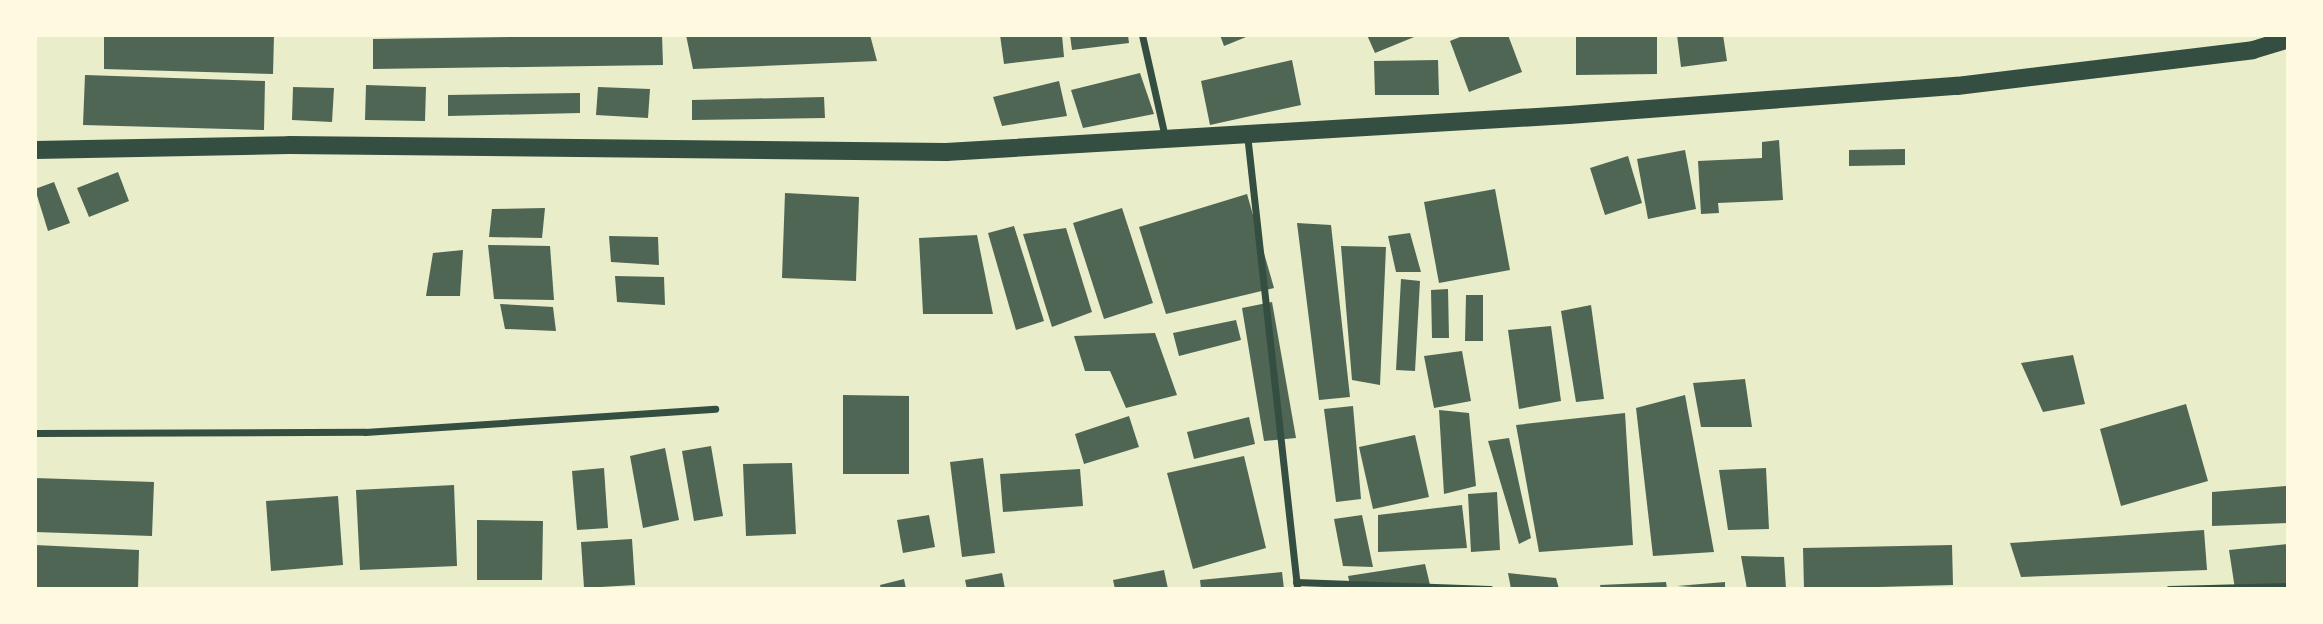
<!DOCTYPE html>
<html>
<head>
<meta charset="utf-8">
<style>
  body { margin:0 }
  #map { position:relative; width:2323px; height:624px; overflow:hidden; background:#e9edc9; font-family:"Source Sans 3",sans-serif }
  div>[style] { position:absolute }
  .building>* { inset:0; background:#4f6655 }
  .minor>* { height:7px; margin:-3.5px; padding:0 3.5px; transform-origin:3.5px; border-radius:3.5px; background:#344e41 }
  .primary>* { height:18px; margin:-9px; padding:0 9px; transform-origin:9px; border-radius:9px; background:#344e41 }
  span { translate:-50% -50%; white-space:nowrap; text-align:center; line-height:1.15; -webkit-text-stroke:7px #fefae0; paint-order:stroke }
  .frame { position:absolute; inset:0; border:37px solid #fefae0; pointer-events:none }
</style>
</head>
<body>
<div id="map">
  <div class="building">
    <i style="clip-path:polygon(104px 35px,274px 35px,273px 74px,104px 69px)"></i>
    <i style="clip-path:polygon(631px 35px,662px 35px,663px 65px,373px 69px,373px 39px)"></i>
    <i style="clip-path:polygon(686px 35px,870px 35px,877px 61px,693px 69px)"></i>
    <i style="clip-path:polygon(1000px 35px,1062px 35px,1064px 57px,1004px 64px)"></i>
    <i style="clip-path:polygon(1070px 35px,1128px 35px,1129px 43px,1072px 50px)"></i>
    <i style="clip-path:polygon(1220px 35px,1251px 35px,1224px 46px)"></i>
    <i style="clip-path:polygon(1367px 35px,1419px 35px,1375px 53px)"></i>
    <i style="clip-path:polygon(1465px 35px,1508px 35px,1522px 72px,1469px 92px,1450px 41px)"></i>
    <i style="clip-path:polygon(1576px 35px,1657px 35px,1657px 74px,1576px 75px)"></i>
    <i style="clip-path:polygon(1677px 35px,1723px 35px,1727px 61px,1681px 67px)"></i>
    <i style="clip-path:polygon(1292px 60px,1301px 105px,1210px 125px,1201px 81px)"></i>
    <i style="clip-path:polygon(1438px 60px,1439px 95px,1375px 95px,1374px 61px)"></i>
    <i style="clip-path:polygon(1140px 73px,1154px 114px,1083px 128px,1071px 90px)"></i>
    <i style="clip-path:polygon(85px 75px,265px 81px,264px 130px,83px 125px)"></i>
    <i style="clip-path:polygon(1059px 81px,1067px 116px,1002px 126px,993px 97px)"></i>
    <i style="clip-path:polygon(366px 85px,426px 87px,425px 121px,365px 120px)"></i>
    <i style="clip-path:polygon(293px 87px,334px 88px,332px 122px,292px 120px)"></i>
    <i style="clip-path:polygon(598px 87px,650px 89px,648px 118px,596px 115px)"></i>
    <i style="clip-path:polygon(580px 93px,580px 113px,448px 116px,448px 95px)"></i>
    <i style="clip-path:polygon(824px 97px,825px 118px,692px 120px,692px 100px)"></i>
    <i style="clip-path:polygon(1779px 140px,1783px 200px,1718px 203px,1719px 213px,1701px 214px,1698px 161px,1762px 158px,1762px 142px)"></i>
    <i style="clip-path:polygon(1905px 149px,1905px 165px,1849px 166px,1849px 150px)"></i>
    <i style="clip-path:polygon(1685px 150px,1696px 209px,1648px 219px,1637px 159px)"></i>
    <i style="clip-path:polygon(1628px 156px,1642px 203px,1605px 215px,1590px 168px)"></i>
    <i style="clip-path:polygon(118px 172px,129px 201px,89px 217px,77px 188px)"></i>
    <i style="clip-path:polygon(54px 182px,70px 223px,48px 231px,35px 189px)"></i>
    <i style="clip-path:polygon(1495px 189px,1510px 270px,1439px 283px,1424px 202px)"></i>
    <i style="clip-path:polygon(785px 193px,859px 197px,856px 281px,782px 278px)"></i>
    <i style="clip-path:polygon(1247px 194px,1274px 288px,1166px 314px,1139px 227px)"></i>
    <i style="clip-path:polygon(545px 208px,542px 238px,489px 237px,492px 209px)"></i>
    <i style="clip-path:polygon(1122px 208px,1153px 303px,1104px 319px,1073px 223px)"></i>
    <i style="clip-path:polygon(1297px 223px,1331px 225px,1350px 397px,1319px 400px)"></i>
    <i style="clip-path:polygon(1014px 226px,1044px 321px,1016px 330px,988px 233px)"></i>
    <i style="clip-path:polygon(1066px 228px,1092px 312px,1052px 327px,1023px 234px)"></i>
    <i style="clip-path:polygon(1410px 233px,1421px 272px,1396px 272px,1388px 236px)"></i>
    <i style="clip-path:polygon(977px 235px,993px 314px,923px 314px,919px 238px)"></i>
    <i style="clip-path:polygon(609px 236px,658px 237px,659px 265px,611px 262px)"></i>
    <i style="clip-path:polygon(488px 245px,550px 246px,554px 300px,494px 299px)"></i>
    <i style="clip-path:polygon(1341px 246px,1386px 247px,1380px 385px,1352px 380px)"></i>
    <i style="clip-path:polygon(463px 250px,460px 296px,426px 296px,433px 253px)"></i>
    <i style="clip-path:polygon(615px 276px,664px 277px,665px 305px,617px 302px)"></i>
    <i style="clip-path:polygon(1401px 279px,1420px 281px,1415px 371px,1396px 370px)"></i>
    <i style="clip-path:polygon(1448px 289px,1449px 338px,1432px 338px,1431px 290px)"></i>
    <i style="clip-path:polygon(1466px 295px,1483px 295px,1483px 341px,1465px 341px)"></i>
    <i style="clip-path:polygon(1272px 302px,1296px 438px,1264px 441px,1242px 308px)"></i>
    <i style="clip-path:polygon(500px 304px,553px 307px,556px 331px,505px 329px)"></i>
    <i style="clip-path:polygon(1591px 305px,1604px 399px,1576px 402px,1561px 311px)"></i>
    <i style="clip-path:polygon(1236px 320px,1241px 340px,1179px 356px,1173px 333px)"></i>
    <i style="clip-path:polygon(1551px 326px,1561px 401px,1519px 409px,1508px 330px)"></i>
    <i style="clip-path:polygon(1155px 333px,1177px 395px,1126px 408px,1110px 371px,1085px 371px,1074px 336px)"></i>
    <i style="clip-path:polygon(1462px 351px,1471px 401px,1434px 408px,1424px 356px)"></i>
    <i style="clip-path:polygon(2073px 355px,2085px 404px,2043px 412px,2021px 363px)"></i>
    <i style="clip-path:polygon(1745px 379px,1752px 427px,1701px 427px,1693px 383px)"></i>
    <i style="clip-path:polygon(843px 395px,909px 396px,909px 474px,843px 474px)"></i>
    <i style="clip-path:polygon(1685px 395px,1714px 552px,1653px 556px,1636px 408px)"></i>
    <i style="clip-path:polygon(2186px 404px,2208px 481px,2121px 506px,2100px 429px)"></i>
    <i style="clip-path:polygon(1353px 406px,1361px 499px,1336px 502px,1324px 409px)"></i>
    <i style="clip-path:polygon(1439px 410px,1469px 413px,1476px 486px,1444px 494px)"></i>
    <i style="clip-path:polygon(1625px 413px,1633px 545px,1539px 552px,1516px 425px)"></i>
    <i style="clip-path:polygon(1129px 416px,1139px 447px,1084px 464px,1075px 434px)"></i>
    <i style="clip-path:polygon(1249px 417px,1255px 444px,1194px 459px,1187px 432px)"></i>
    <i style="clip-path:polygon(1415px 435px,1429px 497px,1373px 509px,1359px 447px)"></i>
    <i style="clip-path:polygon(1509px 438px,1531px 538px,1519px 544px,1488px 441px)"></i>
    <i style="clip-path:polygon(711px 446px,723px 516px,694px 521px,682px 451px)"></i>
    <i style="clip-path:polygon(665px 448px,679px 520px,643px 528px,630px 456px)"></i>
    <i style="clip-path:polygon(1244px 456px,1266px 548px,1193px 569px,1167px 473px)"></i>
    <i style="clip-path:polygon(983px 458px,995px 553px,962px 557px,950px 462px)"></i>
    <i style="clip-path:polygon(792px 463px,796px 534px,746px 536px,743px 464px)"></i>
    <i style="clip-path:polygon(604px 468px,608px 528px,577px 530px,572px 471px)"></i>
    <i style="clip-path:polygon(1766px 468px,1769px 529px,1728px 530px,1719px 470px)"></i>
    <i style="clip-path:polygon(1080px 469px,1083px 506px,1003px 512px,1000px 474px)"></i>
    <i style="clip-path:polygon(35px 478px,154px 482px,152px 536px,35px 532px)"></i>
    <i style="clip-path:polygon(454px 485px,457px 566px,360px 570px,356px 490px)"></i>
    <i style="clip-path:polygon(2286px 486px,2288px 523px,2212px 526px,2212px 492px)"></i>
    <i style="clip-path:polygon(1497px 492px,1500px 550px,1471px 552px,1468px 494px)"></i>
    <i style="clip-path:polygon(338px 496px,343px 565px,271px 571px,266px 501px)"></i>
    <i style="clip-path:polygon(1462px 505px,1467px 548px,1378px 552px,1378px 515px)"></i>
    <i style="clip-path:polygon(929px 515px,935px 547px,903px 553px,897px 520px)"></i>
    <i style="clip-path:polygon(1362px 515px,1373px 567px,1343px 566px,1334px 519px)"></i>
    <i style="clip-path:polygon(477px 520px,543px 521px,542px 580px,477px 580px)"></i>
    <i style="clip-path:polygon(2204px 530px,2207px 570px,2021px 577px,2010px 543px)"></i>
    <i style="clip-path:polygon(632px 539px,635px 585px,584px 588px,581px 542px)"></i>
    <i style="clip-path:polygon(2288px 544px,2288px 589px,2235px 589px,2229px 550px)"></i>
    <i style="clip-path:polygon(35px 545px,139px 550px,138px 589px,35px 588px)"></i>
    <i style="clip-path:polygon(1952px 545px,1953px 585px,1804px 589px,1803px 548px)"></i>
    <i style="clip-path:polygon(1741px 556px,1784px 557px,1786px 589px,1747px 589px)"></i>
    <i style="clip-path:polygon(1425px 564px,1431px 589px,1351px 589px,1348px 576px)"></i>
    <i style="clip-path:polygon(1164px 570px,1168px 589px,1115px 589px,1113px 580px)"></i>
    <i style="clip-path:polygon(1282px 572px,1284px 589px,1201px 589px,1200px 580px)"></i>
    <i style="clip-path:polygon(1002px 573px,1005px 589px,967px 589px,965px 580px)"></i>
    <i style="clip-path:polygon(1508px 573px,1556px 578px,1559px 589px,1511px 589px)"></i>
    <i style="clip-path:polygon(904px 579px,906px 589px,881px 589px,880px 585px)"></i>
    <i style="clip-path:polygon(1666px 582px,1667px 589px,1601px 589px,1600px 585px)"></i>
    <i style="clip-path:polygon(1725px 582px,1725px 589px,1677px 586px)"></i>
  </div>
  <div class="minor">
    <i style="left:1142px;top:35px;width:105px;rotate:77.3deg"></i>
    <i style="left:1247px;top:134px;width:458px;rotate:83.7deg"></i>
    <i style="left:35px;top:433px;width:330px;rotate:-0.2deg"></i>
    <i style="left:365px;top:432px;width:351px;rotate:-3.8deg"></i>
    <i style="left:1296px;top:582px;width:194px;rotate:2.1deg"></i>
    <i style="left:2169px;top:589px;width:119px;rotate:-1.4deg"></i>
  </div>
  <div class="primary">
    <i style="left:35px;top:150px;width:254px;rotate:-1.1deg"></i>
    <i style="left:289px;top:145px;width:657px;rotate:0.61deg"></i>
    <i style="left:946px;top:152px;width:624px;rotate:-3.4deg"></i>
    <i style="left:1569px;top:115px;width:389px;rotate:-4.3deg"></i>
    <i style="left:1957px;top:86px;width:298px;rotate:-6.9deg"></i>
    <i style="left:2253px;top:50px;width:37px;rotate:-17deg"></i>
  </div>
  <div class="frame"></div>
</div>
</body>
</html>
